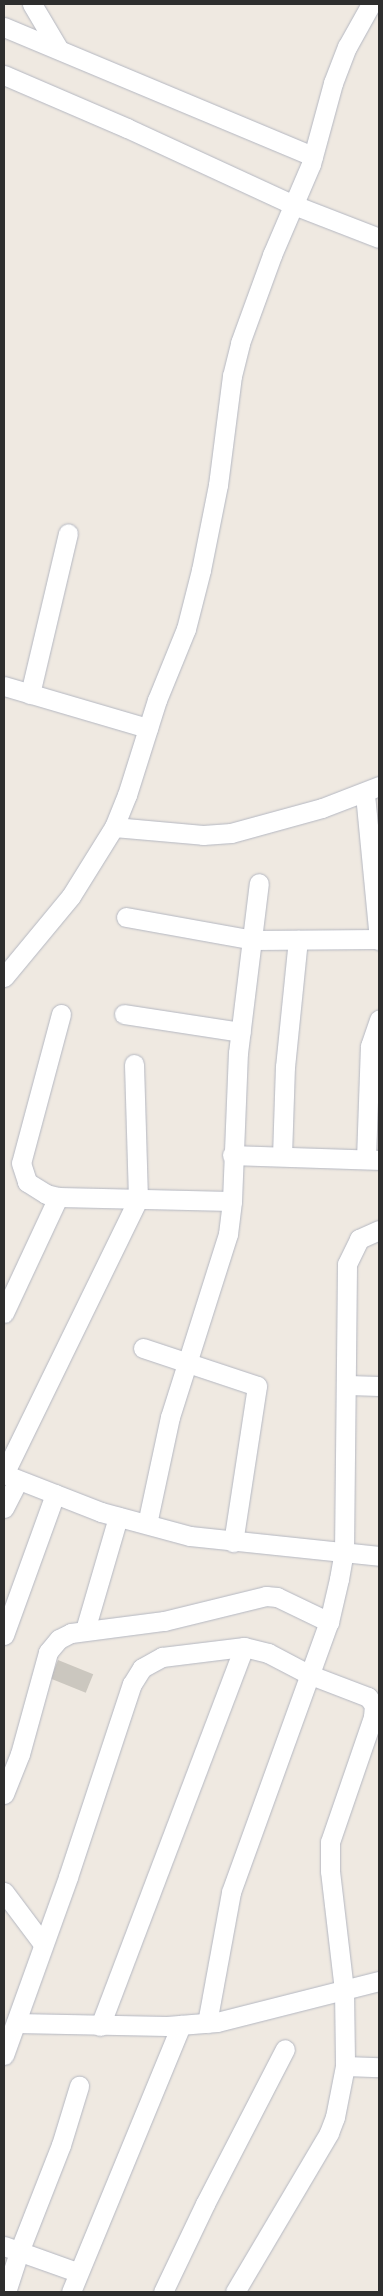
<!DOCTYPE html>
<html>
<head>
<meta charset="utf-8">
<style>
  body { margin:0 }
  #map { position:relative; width:383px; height:2296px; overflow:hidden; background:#efe9e1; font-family:"Fira Sans Condensed",sans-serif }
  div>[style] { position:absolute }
  .building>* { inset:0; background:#cbc7bf; transform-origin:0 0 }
  .roads { filter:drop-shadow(0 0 1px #b4b7c1) drop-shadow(0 0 1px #b4b7c1) }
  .minor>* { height:19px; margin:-9.5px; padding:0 9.5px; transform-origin:9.5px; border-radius:9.5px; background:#fff }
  span { translate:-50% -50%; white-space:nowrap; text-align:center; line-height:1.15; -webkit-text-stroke:4px #fff; paint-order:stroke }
  .frame { position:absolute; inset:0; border:5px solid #2e2e2e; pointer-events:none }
</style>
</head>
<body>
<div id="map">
  <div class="building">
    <i style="left:58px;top:1660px;width:38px;height:20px;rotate:22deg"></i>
  </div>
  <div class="roads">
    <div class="minor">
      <i style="left:32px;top:4px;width:51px;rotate:59.4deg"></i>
      <i style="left:4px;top:27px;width:335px;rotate:22.7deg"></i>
      <i style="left:4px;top:75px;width:134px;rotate:23.3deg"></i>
      <i style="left:127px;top:128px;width:184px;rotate:24.8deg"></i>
      <i style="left:294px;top:205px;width:91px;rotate:21.2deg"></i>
      <i style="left:4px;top:686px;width:150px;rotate:16.3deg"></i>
      <i style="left:30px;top:694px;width:165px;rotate:-76.7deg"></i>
      <i style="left:365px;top:794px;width:147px;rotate:84.5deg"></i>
      <i style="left:114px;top:827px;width:89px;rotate:5.1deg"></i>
      <i style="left:203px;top:835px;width:28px;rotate:-4deg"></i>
      <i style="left:231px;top:833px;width:94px;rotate:-15.4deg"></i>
      <i style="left:322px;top:808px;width:61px;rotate:-21.1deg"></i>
      <i style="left:126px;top:917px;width:130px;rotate:10.2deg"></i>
      <i style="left:254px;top:940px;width:125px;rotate:-0.5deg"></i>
      <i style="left:4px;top:977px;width:105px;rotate:-50.4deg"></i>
      <i style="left:71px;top:896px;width:81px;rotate:-58.1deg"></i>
      <i style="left:114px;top:827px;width:35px;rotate:-68deg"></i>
      <i style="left:127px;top:795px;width:100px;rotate:-72.5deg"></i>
      <i style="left:157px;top:700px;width:77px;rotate:-67.8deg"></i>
      <i style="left:186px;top:629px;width:61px;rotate:-75.7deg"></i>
      <i style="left:201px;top:570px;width:87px;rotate:-78.7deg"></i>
      <i style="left:218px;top:485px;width:110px;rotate:-82.7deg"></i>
      <i style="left:232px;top:376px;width:34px;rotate:-76deg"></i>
      <i style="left:240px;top:343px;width:94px;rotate:-70deg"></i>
      <i style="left:272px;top:255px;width:99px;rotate:-66.8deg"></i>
      <i style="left:311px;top:164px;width:84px;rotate:-74.8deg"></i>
      <i style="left:333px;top:83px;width:39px;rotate:-69deg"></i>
      <i style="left:347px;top:47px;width:49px;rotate:-60.8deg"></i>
      <i style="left:61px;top:1014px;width:154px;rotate:105deg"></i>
      <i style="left:21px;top:1163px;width:20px;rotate:72deg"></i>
      <i style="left:27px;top:1182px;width:22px;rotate:32deg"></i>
      <i style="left:46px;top:1194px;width:12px;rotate:14deg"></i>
      <i style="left:58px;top:1197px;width:174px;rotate:1.3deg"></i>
      <i style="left:124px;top:1014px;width:118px;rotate:8.7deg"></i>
      <i style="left:232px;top:1155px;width:147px;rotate:1.9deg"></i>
      <i style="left:282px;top:1156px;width:89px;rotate:-88.1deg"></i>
      <i style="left:285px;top:1067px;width:128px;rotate:-84.2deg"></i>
      <i style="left:366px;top:1159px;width:113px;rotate:-88deg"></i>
      <i style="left:370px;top:1046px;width:28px;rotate:-71deg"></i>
      <i style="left:4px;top:1313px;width:128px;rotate:-65deg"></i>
      <i style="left:143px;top:1348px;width:120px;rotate:18.4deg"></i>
      <i style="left:257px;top:1386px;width:158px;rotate:98.7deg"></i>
      <i style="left:348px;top:1385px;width:31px;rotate:2deg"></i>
      <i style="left:4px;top:1474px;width:306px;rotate:-64deg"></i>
      <i style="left:138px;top:1199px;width:135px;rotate:-91.7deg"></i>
      <i style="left:4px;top:1474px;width:104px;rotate:21.4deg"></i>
      <i style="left:101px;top:1512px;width:92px;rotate:15.1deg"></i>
      <i style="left:190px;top:1536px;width:190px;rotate:6deg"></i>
      <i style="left:4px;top:1508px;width:31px;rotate:-63deg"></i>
      <i style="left:147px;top:1524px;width:109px;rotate:-77.9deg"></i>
      <i style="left:170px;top:1417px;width:192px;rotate:-72.4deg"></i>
      <i style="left:228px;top:1234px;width:33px;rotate:-83deg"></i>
      <i style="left:232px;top:1201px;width:148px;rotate:-87.7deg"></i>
      <i style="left:238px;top:1053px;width:171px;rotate:-83deg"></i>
      <i style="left:85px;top:1630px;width:118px;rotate:-73.7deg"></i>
      <i style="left:4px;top:1635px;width:150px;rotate:-70.1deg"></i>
      <i style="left:4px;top:1794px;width:43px;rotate:-68.2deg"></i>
      <i style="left:20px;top:1754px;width:106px;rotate:-74.6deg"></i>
      <i style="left:48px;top:1652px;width:17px;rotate:-50deg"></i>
      <i style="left:59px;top:1639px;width:13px;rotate:-27deg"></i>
      <i style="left:71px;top:1633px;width:94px;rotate:-7.4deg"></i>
      <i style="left:164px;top:1621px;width:105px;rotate:-13.8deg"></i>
      <i style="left:266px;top:1596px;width:11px;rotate:5deg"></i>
      <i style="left:277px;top:1597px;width:58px;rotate:25.7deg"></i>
      <i style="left:4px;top:1892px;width:65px;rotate:53.1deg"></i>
      <i style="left:16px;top:2023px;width:151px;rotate:1.1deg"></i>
      <i style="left:167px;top:2026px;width:50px;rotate:-4.6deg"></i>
      <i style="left:217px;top:2022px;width:167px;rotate:-14.2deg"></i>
      <i style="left:207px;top:2023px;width:133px;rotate:-79.6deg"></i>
      <i style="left:231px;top:1892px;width:287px;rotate:-70.1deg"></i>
      <i style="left:329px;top:1622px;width:44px;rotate:-76.9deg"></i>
      <i style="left:339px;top:1579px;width:27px;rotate:-80deg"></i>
      <i style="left:344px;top:1552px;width:288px;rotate:-89.4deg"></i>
      <i style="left:347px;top:1264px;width:28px;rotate:-64deg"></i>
      <i style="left:359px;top:1239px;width:22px;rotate:-24deg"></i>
      <i style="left:100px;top:2026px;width:405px;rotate:-69.2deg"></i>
      <i style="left:4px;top:2055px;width:189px;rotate:-70.2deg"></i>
      <i style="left:68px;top:1877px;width:203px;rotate:-71.7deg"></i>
      <i style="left:132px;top:1684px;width:19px;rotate:-58deg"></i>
      <i style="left:142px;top:1668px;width:23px;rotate:-29deg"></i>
      <i style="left:162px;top:1657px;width:83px;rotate:-7deg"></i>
      <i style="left:244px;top:1647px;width:25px;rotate:14deg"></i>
      <i style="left:268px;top:1653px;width:45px;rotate:27.7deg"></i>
      <i style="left:308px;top:1674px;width:64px;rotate:21deg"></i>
      <i style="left:368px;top:1697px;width:10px;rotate:53deg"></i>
      <i style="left:374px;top:1705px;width:12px;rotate:95deg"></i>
      <i style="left:373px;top:1717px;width:132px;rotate:109deg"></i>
      <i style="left:330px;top:1842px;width:29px;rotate:90deg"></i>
      <i style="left:330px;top:1871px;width:120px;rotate:83.3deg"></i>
      <i style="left:344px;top:1990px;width:76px;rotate:89.2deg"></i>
      <i style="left:345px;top:2066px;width:52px;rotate:101.1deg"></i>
      <i style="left:335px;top:2117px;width:17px;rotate:111deg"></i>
      <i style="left:329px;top:2133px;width:185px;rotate:120.6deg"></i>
      <i style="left:345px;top:2066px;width:34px;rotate:2deg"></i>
      <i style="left:4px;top:2246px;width:77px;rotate:19.6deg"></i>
      <i style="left:6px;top:2292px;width:42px;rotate:-72deg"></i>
      <i style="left:19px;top:2252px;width:115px;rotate:-68.6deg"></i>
      <i style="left:61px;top:2145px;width:62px;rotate:-73deg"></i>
      <i style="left:71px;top:2292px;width:289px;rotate:-67.6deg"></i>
      <i style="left:163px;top:2292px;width:98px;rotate:-64.5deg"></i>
      <i style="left:205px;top:2204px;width:174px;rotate:-62.7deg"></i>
    </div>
  </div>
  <div class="frame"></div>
</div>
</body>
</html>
